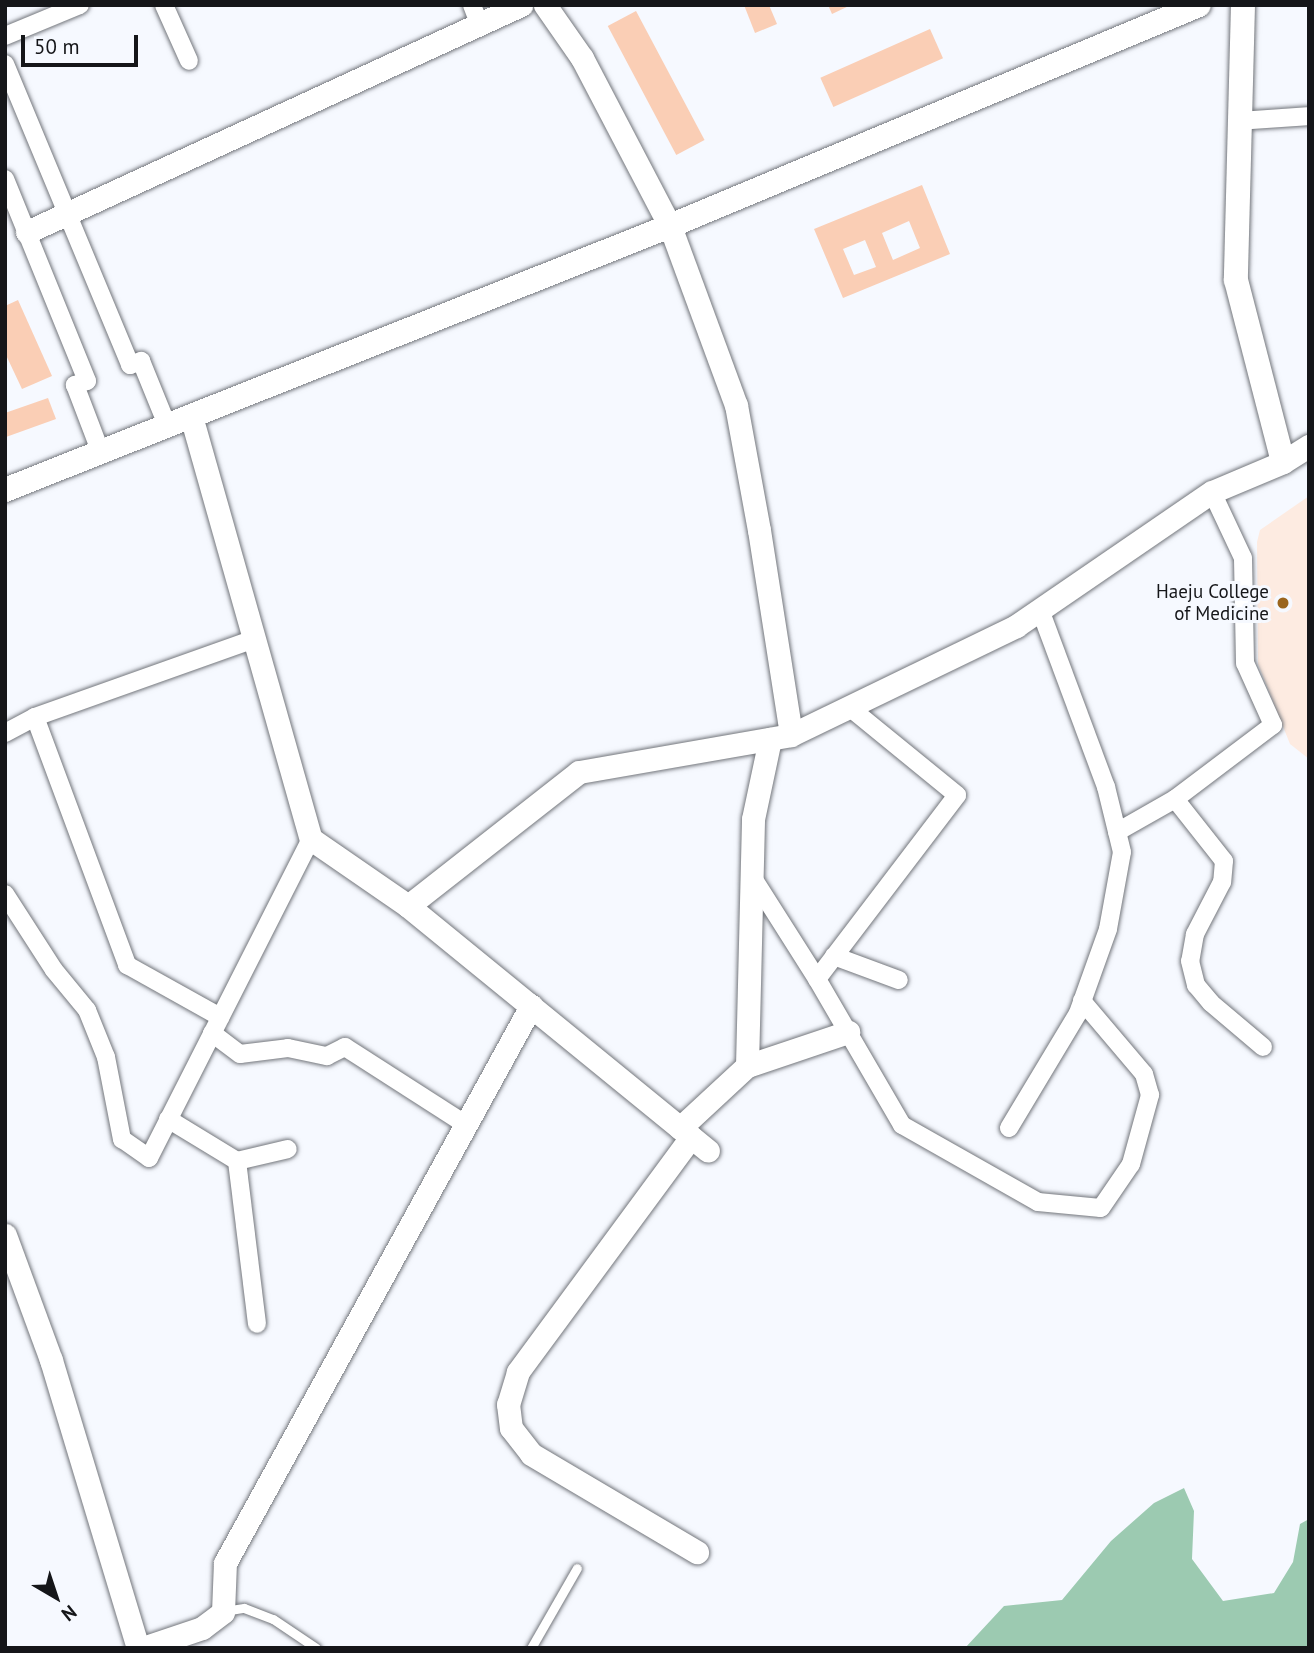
<!DOCTYPE html>
<html>
<head>
<meta charset="utf-8">
<style>
  body { margin:0 }
  #map { position:relative; width:1314px; height:1653px; overflow:hidden; background:#f6f9ff; font-family:"PT Sans",sans-serif }
  div>[style] { position:absolute }
  .education>* { inset:0; background:#fdebe1 }
  .forest>* { inset:0; background:#9ccab1 }
  .building>* { inset:0; background:#faceb5; transform-origin:0 0 }
  .roads { filter:drop-shadow(0 0 2px #73767c) drop-shadow(0 0 2px #73767c) }
  .service>* { height:9px; margin:-4.5px; padding:0 4.5px; transform-origin:4.5px; border-radius:4.5px; background:#fff }
  .minor>* { height:18px; margin:-9px; padding:0 9px; transform-origin:9px; border-radius:9px; background:#fff }
  .tertiary>* { height:23px; margin:-11.5px; padding:0 11.5px; transform-origin:11.5px; border-radius:11.5px; background:#fff }
  .secondary>* { height:24px; margin:-12px; padding:0 12px; transform-origin:12px; border-radius:12px; background:#fff }
  .dots>* { width:19px; height:19px; translate:-50% -50%; box-sizing:border-box; border:4px solid #f6f9ff; border-radius:50% }
  span { translate:-50% -50%; white-space:nowrap; text-align:center; line-height:1.15; -webkit-text-stroke:6px #f6f9ff; paint-order:stroke }
  .poi-label { font-size:19px; color:#151619 }
  .right { translate:-100% -50%; text-align:right }
  .frame { position:absolute; inset:0; border:7px solid #151619; pointer-events:none }
  .north { position:absolute; left:21px; top:1562px; width:70px; height:70px; -webkit-text-stroke:5px #f6f9ff; paint-order:stroke; rotate:141deg; font-size:19px; font-weight:700; line-height:28px; text-align:center; color:#151619 }
  .north::after { content:''; display:block; margin:auto; width:24px; height:32px; background:#151619; clip-path:polygon(50% 0,100% 100%,50% 72%,0 100%) }
  .scale { position:absolute; left:21px; top:35px; width:117px; height:32px; box-sizing:border-box; border:4px solid #151619; border-top:0; padding-left:9px; font-size:21px; line-height:24px; white-space:nowrap; color:#151619; -webkit-text-stroke:5px #f6f9ff; paint-order:stroke }
</style>
</head>
<body>
<div id="map">
  <div class="education">
    <i style="clip-path:polygon(1309px 496px,1309px 759px,1290px 744px,1258px 664px,1257px 542px,1260px 530px)"></i>
  </div>
  <div class="forest">
    <i style="clip-path:polygon(1184px 1488px,1194px 1511px,1192px 1559px,1223px 1601px,1274px 1593px,1293px 1562px,1300px 1524px,1309px 1519px,1309px 1648px,965px 1648px,1004px 1606px,1062px 1600px,1111px 1541px,1154px 1503px)"></i>
  </div>
  <div class="building">
    <i style="clip-path:polygon(744px 5px,769px 5px,777px 24px,755px 33px)"></i>
    <i style="clip-path:polygon(828px 5px,851px 5px,832px 14px)"></i>
    <i style="left:636px;top:11px;width:146px;height:32px;rotate:62deg"></i>
    <i style="left:930px;top:29px;width:32px;height:120px;rotate:66deg"></i>
    <i style="clip-path:polygon(evenodd,922px 185px,950px 254px,843px 298px,814px 229px,922px 185px,909px 221px,920px 248px,893px 260px,882px 233px,909px 221px,922px 185px,865px 240px,876px 267px,854px 275px,843px 249px,865px 240px)"></i>
    <i style="clip-path:polygon(18px 300px,52px 376px,22px 389px,5px 353px,5px 306px)"></i>
    <i style="clip-path:polygon(48px 398px,56px 419px,6px 437px,5px 413px)"></i>
  </div>
  <div class="roads">
    <div class="service">
      <i style="left:224px;top:1611px;width:20px;rotate:-9deg"></i>
      <i style="left:244px;top:1608px;width:31px;rotate:21deg"></i>
      <i style="left:273px;top:1619px;width:52px;rotate:34deg"></i>
      <i style="left:531px;top:1648px;width:92px;rotate:-60.1deg"></i>
    </div>
    <div class="minor">
      <i style="left:164px;top:5px;width:61px;rotate:65.9deg"></i>
      <i style="left:472px;top:5px;width:22px;rotate:69deg"></i>
      <i style="left:5px;top:36px;width:81px;rotate:-22.5deg"></i>
      <i style="left:5px;top:64px;width:326px;rotate:67.4deg"></i>
      <i style="left:130px;top:365px;width:12px;rotate:-20deg"></i>
      <i style="left:141px;top:361px;width:69px;rotate:67.9deg"></i>
      <i style="left:1238px;top:121px;width:71px;rotate:-4deg"></i>
      <i style="left:5px;top:179px;width:218px;rotate:67.9deg"></i>
      <i style="left:87px;top:381px;width:13px;rotate:162deg"></i>
      <i style="left:75px;top:385px;width:73px;rotate:69.1deg"></i>
      <i style="left:35px;top:717px;width:265px;rotate:69.6deg"></i>
      <i style="left:127px;top:965px;width:107px;rotate:29.2deg"></i>
      <i style="left:5px;top:733px;width:34px;rotate:-28deg"></i>
      <i style="left:35px;top:717px;width:232px;rotate:-19.6deg"></i>
      <i style="left:1175px;top:799px;width:79px;rotate:51.7deg"></i>
      <i style="left:1224px;top:861px;width:21px;rotate:95deg"></i>
      <i style="left:1222px;top:882px;width:59px;rotate:117.4deg"></i>
      <i style="left:1195px;top:934px;width:27px;rotate:100deg"></i>
      <i style="left:1190px;top:961px;width:25px;rotate:76deg"></i>
      <i style="left:1196px;top:985px;width:23px;rotate:50deg"></i>
      <i style="left:1211px;top:1003px;width:68px;rotate:40.2deg"></i>
      <i style="left:1117px;top:832px;width:67px;rotate:-29.6deg"></i>
      <i style="left:1175px;top:799px;width:123px;rotate:-37.1deg"></i>
      <i style="left:1273px;top:725px;width:68px;rotate:-114.3deg"></i>
      <i style="left:1245px;top:663px;width:105px;rotate:-91.1deg"></i>
      <i style="left:1243px;top:558px;width:73px;rotate:-115.2deg"></i>
      <i style="left:753px;top:878px;width:120px;rotate:57.6deg"></i>
      <i style="left:817px;top:979px;width:231px;rotate:-52.7deg"></i>
      <i style="left:957px;top:795px;width:139px;rotate:-140.8deg"></i>
      <i style="left:5px;top:894px;width:90px;rotate:57.2deg"></i>
      <i style="left:54px;top:970px;width:52px;rotate:50.5deg"></i>
      <i style="left:87px;top:1010px;width:51px;rotate:68deg"></i>
      <i style="left:106px;top:1057px;width:84px;rotate:79deg"></i>
      <i style="left:122px;top:1139px;width:33px;rotate:35deg"></i>
      <i style="left:149px;top:1158px;width:358px;rotate:-63.1deg"></i>
      <i style="left:834px;top:956px;width:69px;rotate:20.3deg"></i>
      <i style="left:817px;top:979px;width:169px;rotate:59.8deg"></i>
      <i style="left:902px;top:1125px;width:156px;rotate:29.5deg"></i>
      <i style="left:1038px;top:1202px;width:63px;rotate:5.4deg"></i>
      <i style="left:1101px;top:1208px;width:53px;rotate:-55.7deg"></i>
      <i style="left:1131px;top:1164px;width:72px;rotate:-74.6deg"></i>
      <i style="left:1150px;top:1095px;width:22px;rotate:-106deg"></i>
      <i style="left:1144px;top:1074px;width:96px;rotate:-130.3deg"></i>
      <i style="left:212px;top:1033px;width:35px;rotate:37deg"></i>
      <i style="left:240px;top:1054px;width:48px;rotate:-7.1deg"></i>
      <i style="left:288px;top:1048px;width:40px;rotate:12deg"></i>
      <i style="left:327px;top:1056px;width:20px;rotate:-27deg"></i>
      <i style="left:345px;top:1047px;width:143px;rotate:32.7deg"></i>
      <i style="left:168px;top:1119px;width:81px;rotate:31.3deg"></i>
      <i style="left:237px;top:1161px;width:52px;rotate:-13.2deg"></i>
      <i style="left:1009px;top:1128px;width:134px;rotate:-59deg"></i>
      <i style="left:1078px;top:1013px;width:89px;rotate:-70.3deg"></i>
      <i style="left:1108px;top:929px;width:78px;rotate:-79.7deg"></i>
      <i style="left:1122px;top:852px;width:67px;rotate:-103.8deg"></i>
      <i style="left:1106px;top:787px;width:189px;rotate:-110.4deg"></i>
      <i style="left:237px;top:1161px;width:164px;rotate:83deg"></i>
    </div>
    <div class="tertiary">
      <i style="left:545px;top:5px;width:65px;rotate:55.1deg"></i>
      <i style="left:582px;top:58px;width:190px;rotate:62.4deg"></i>
      <i style="left:670px;top:226px;width:191px;rotate:69.8deg"></i>
      <i style="left:736px;top:405px;width:127px;rotate:79.6deg"></i>
      <i style="left:759px;top:530px;width:207px;rotate:81.1deg"></i>
      <i style="left:27px;top:232px;width:544px;rotate:-24.68deg"></i>
      <i style="left:191px;top:416px;width:440px;rotate:74.2deg"></i>
      <i style="left:311px;top:839px;width:118px;rotate:34.6deg"></i>
      <i style="left:408px;top:906px;width:217px;rotate:-38.1deg"></i>
      <i style="left:579px;top:772px;width:215px;rotate:-9.9deg"></i>
      <i style="left:791px;top:735px;width:250px;rotate:-25.8deg"></i>
      <i style="left:1016px;top:626px;width:237px;rotate:-34.4deg"></i>
      <i style="left:1212px;top:492px;width:77px;rotate:-22.9deg"></i>
      <i style="left:1283px;top:462px;width:31px;rotate:-32deg"></i>
      <i style="left:408px;top:906px;width:387px;rotate:39.2deg"></i>
      <i style="left:747px;top:1066px;width:107px;rotate:-18.6deg"></i>
      <i style="left:680px;top:1128px;width:91px;rotate:-42.8deg"></i>
      <i style="left:747px;top:1066px;width:247px;rotate:-88.6deg"></i>
      <i style="left:753px;top:819px;width:82px;rotate:-78deg"></i>
      <i style="left:691px;top:1137px;width:292px;rotate:126.4deg"></i>
      <i style="left:518px;top:1372px;width:34px;rotate:107deg"></i>
      <i style="left:508px;top:1404px;width:24px;rotate:83deg"></i>
      <i style="left:511px;top:1428px;width:33px;rotate:52deg"></i>
      <i style="left:531px;top:1454px;width:193px;rotate:30.6deg"></i>
      <i style="left:5px;top:1235px;width:133px;rotate:69.8deg"></i>
      <i style="left:51px;top:1360px;width:301px;rotate:73.2deg"></i>
      <i style="left:143px;top:1648px;width:62px;rotate:-18.7deg"></i>
      <i style="left:202px;top:1628px;width:26px;rotate:-37deg"></i>
      <i style="left:223px;top:1612px;width:49px;rotate:-87.7deg"></i>
      <i style="left:225px;top:1563px;width:636px;rotate:-61.22deg"></i>
    </div>
    <div class="secondary">
      <i style="left:1243px;top:5px;width:275px;rotate:91.5deg"></i>
      <i style="left:1236px;top:280px;width:188px;rotate:75.5deg"></i>
      <i style="left:5px;top:490px;width:715px;rotate:-21.65deg"></i>
      <i style="left:670px;top:226px;width:573px;rotate:-22.67deg"></i>
    </div>
  </div>
  <div class="dots">
    <i style="left:1283px;top:603px;background:#9a651d"></i>
  </div>
  <div class="poi-label">
    <span class="right" style="left:1269px;top:603px">Haeju College<br>of Medicine</span>
  </div>
  <div class="frame"></div>
  <div class="north">N</div>
  <div class="scale">50 m</div>
</div>
</body>
</html>
